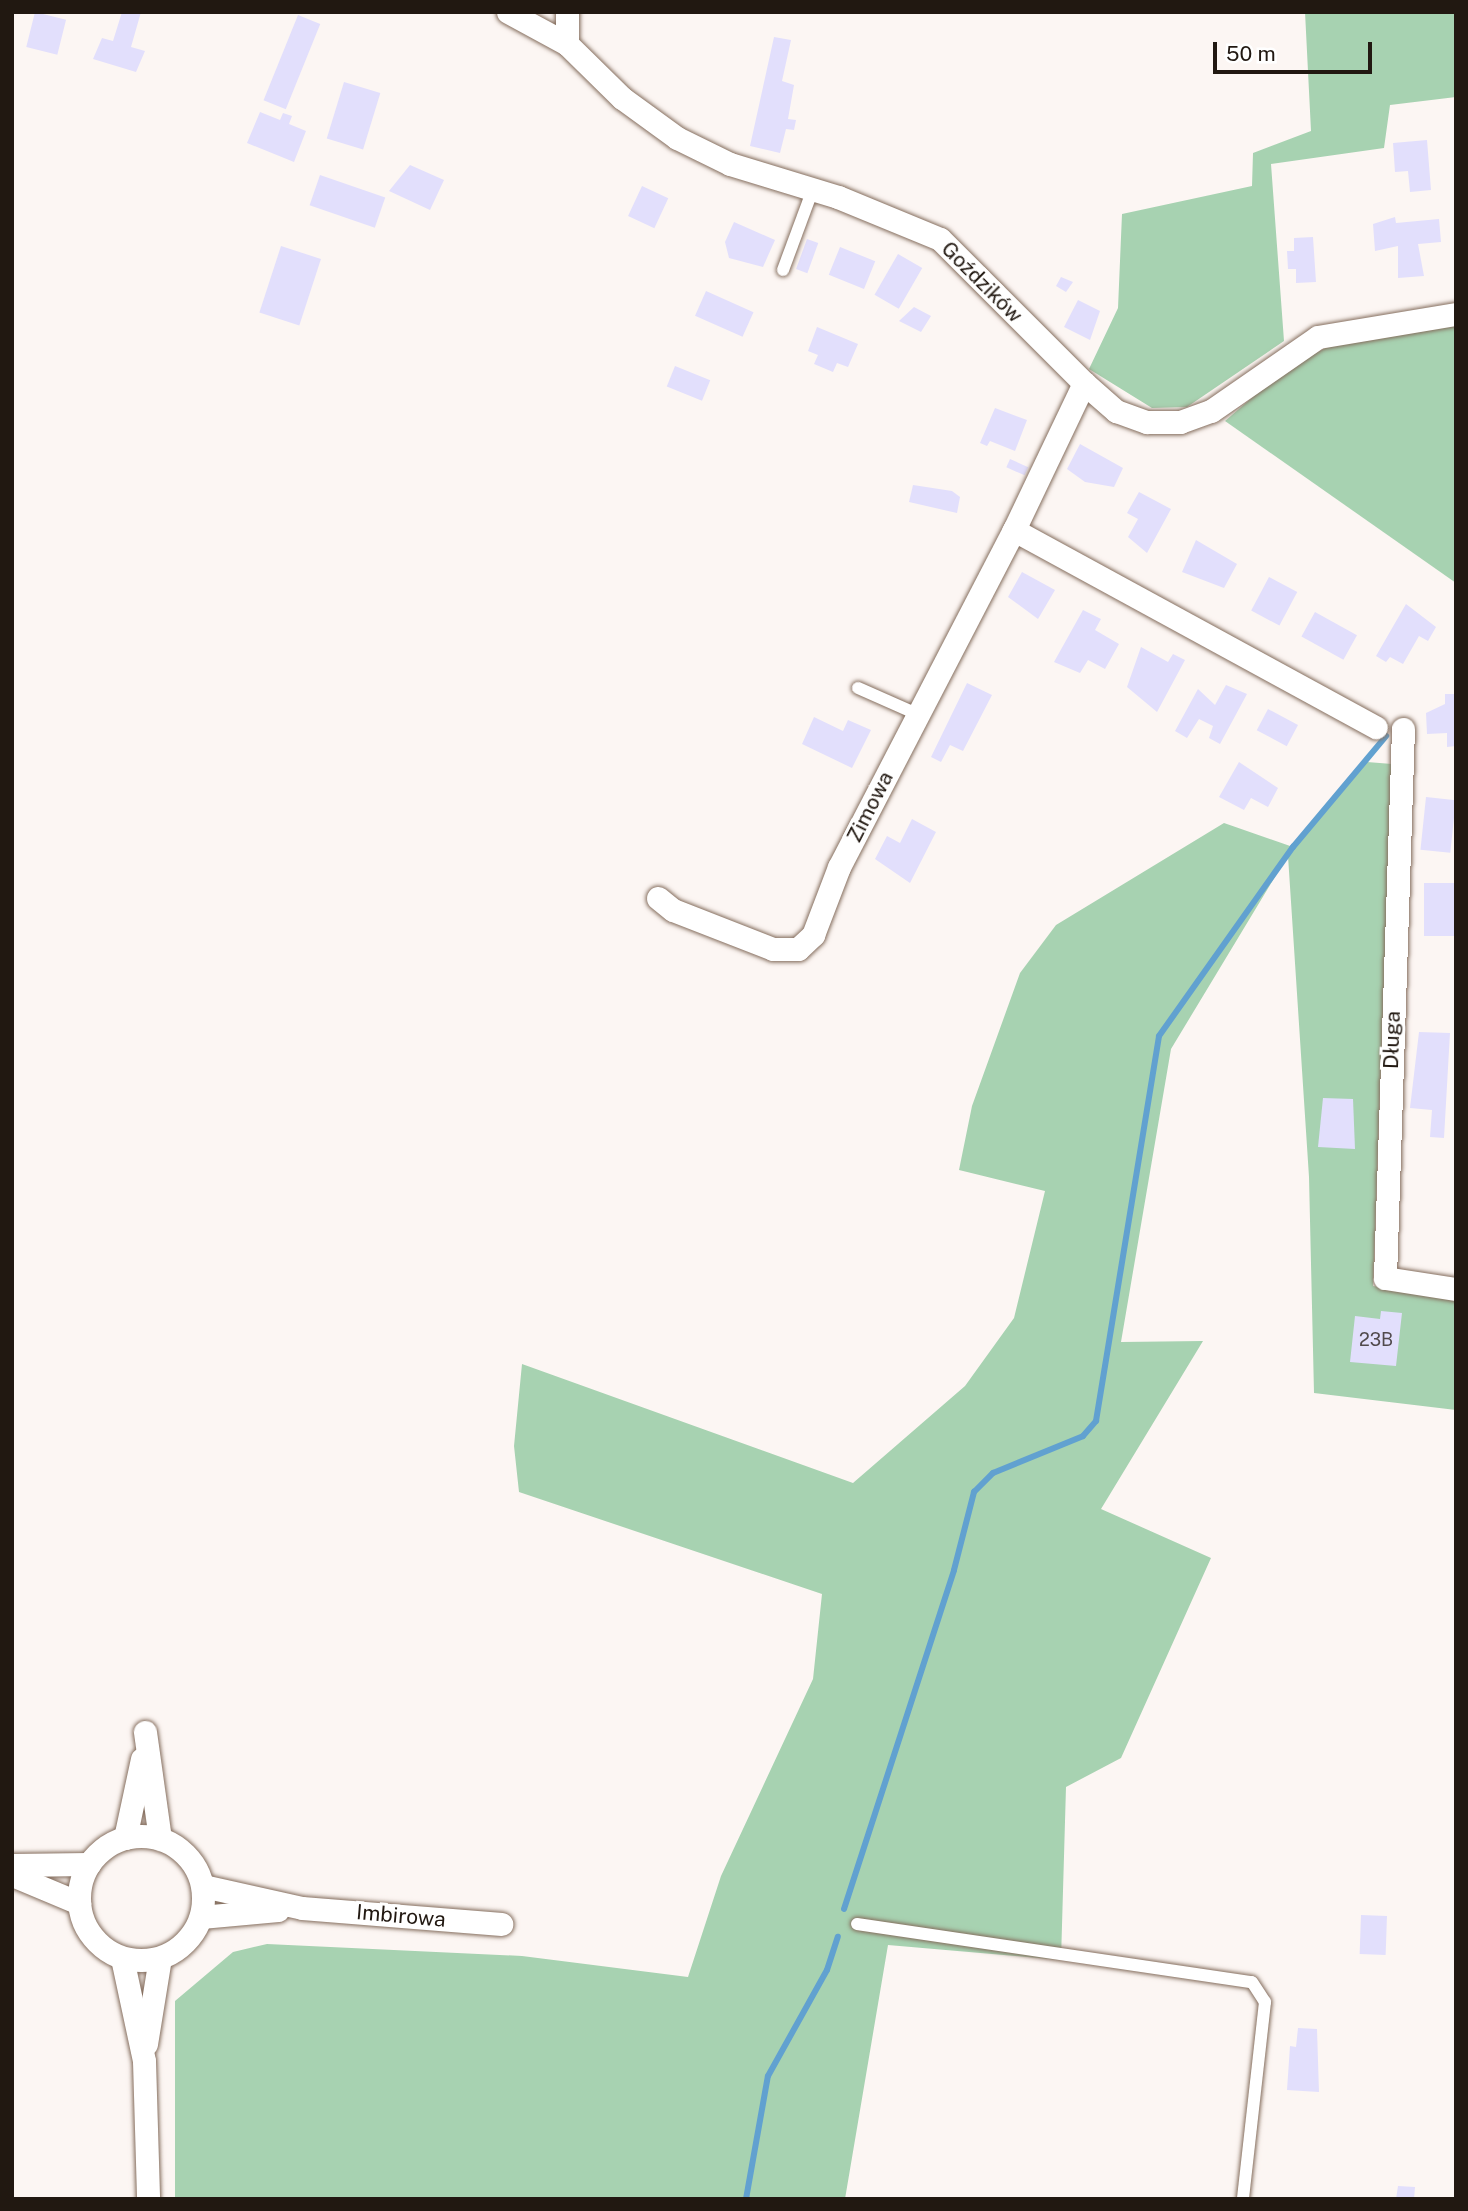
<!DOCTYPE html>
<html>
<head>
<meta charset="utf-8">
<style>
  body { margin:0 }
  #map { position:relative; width:1468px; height:2211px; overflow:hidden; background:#fcf6f3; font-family:"Public Sans",sans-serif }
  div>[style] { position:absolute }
  .green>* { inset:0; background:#a7d2b1 }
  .stream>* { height:6px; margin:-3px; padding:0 3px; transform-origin:3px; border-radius:3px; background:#61a1d0 }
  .building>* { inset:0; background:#e2dffc; transform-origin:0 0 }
  .roads { filter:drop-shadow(0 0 2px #856e5e) drop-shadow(0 0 2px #856e5e) }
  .lane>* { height:12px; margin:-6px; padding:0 6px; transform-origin:6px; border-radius:6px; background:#fff }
  .street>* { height:23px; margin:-11.5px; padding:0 11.5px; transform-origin:11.5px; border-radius:11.5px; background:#fff }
  .street>.ring { margin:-11.5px; padding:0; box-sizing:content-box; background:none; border:23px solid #fff; border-radius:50% }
  span { translate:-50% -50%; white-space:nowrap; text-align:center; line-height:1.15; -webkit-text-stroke:6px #fff; paint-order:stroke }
  .number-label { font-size:18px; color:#514a4c }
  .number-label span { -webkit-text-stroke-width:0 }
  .street-label { font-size:21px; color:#211811 }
  .frame { position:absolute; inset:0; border:14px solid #211811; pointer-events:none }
  .scale { position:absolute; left:1213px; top:42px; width:159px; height:32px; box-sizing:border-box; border:4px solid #211811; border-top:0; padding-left:9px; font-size:21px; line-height:24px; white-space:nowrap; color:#211811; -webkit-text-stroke:5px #fff; paint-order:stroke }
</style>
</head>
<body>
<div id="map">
  <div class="green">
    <i style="clip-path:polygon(1305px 12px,1456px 12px,1456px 97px,1390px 105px,1384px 148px,1271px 164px,1284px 341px,1187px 407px,1152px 408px,1089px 369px,1118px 308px,1122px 214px,1252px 186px,1253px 153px,1311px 131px)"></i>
    <i style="clip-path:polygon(1456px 325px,1456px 583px,1225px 421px,1289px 366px,1328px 347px)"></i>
    <i style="clip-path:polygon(1394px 729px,1367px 762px,1392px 764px,1373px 1286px,1456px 1299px,1456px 1410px,1314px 1393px,1309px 1177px,1288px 856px)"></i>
    <i style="clip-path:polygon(1224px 823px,1293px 847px,1171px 1049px,1121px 1342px,1203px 1341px,1101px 1509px,1211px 1558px,1121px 1758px,1066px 1787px,1061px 1960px,888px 1945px,845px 2199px,175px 2199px,175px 2001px,233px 1952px,267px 1944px,522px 1956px,688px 1977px,721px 1876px,813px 1679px,822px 1594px,519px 1492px,514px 1446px,522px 1364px,853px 1483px,965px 1386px,1014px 1318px,1045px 1191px,959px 1170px,972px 1106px,1020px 973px,1056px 925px)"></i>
  </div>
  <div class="stream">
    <i style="left:844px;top:1909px;width:356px;rotate:-72deg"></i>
    <i style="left:954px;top:1570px;width:81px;rotate:-75.6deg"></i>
    <i style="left:974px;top:1492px;width:27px;rotate:-45deg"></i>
    <i style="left:993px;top:1473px;width:97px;rotate:-22.3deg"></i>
    <i style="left:1083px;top:1436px;width:20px;rotate:-49deg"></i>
    <i style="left:1096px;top:1421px;width:390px;rotate:-80.7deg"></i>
    <i style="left:1159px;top:1036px;width:232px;rotate:-54.7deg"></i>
    <i style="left:1293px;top:847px;width:145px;rotate:-50deg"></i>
    <i style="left:746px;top:2199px;width:125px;rotate:-79.9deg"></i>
    <i style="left:768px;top:2076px;width:121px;rotate:-60.9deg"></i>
    <i style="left:827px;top:1970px;width:35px;rotate:-72deg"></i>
  </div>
  <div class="building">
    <i style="left:35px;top:12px;width:32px;height:36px;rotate:14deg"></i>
    <i style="clip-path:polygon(122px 12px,141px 12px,131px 47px,145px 51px,136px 72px,93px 59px,102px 38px,113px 41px)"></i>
    <i style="left:298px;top:15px;width:24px;height:92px;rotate:22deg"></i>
    <i style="clip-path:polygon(774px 37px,791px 40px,782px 81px,794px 85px,788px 119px,796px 120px,794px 130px,786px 129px,780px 153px,750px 146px)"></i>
    <i style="left:344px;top:82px;width:38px;height:59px;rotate:17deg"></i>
    <i style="clip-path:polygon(260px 112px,280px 120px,283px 113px,292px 116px,289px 124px,306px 131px,294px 162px,247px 143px)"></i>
    <i style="clip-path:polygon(1427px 140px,1431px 190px,1410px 192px,1408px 171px,1395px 172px,1393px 143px)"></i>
    <i style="clip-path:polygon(410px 165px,444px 180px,430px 210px,389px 191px)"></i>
    <i style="left:320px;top:175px;width:69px;height:32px;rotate:19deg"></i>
    <i style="left:642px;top:186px;width:29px;height:33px;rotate:25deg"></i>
    <i style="clip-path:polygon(1395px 217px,1396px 223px,1439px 219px,1441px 242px,1418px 244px,1424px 276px,1398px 278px,1398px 246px,1375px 251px,1373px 224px)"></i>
    <i style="clip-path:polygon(734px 222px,775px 240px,763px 267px,729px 258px,725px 242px)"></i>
    <i style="clip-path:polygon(1313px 237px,1316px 282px,1296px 283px,1296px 269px,1288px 269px,1287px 251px,1294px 251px,1294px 238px)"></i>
    <i style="left:807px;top:239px;width:12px;height:32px;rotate:20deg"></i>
    <i style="left:281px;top:246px;width:42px;height:70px;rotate:18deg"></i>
    <i style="left:840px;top:247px;width:38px;height:30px;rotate:22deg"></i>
    <i style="left:898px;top:254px;width:28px;height:47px;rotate:30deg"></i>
    <i style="clip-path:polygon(1061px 277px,1073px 282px,1066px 292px,1056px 286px)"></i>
    <i style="left:706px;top:291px;width:52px;height:27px;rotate:24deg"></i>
    <i style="clip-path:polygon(1078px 300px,1100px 311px,1090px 340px,1064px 327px)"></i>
    <i style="clip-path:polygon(914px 307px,931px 316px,921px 332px,899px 321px)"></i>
    <i style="clip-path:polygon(817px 327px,858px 344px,848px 367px,837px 363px,833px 372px,814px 364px,818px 355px,808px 351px)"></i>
    <i style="left:675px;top:366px;width:38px;height:22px;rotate:22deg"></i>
    <i style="clip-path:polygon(995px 408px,1027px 420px,1015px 451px,990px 441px,987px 446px,980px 443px)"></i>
    <i style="clip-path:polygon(1080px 444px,1123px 468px,1114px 487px,1085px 482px,1067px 469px)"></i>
    <i style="left:1010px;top:459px;width:20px;height:9px;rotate:24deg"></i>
    <i style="clip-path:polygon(913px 485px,952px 491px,960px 497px,957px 513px,909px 502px)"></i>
    <i style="clip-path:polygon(1139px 492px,1171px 509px,1147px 553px,1128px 537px,1138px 519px,1127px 513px)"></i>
    <i style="clip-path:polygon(1196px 540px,1237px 564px,1224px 588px,1182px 572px)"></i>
    <i style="clip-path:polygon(1022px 572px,1055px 590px,1038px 619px,1008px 597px)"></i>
    <i style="left:1269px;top:577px;width:32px;height:38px;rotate:28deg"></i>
    <i style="clip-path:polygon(1406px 604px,1436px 627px,1428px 641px,1419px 636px,1403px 664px,1390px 657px,1386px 662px,1376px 656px)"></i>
    <i style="clip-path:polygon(1083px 610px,1101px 619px,1095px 630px,1119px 644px,1105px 669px,1088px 660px,1080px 673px,1054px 662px)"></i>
    <i style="left:1315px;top:612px;width:48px;height:28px;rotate:29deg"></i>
    <i style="clip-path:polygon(1141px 647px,1168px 662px,1173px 654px,1185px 660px,1157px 712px,1127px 687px)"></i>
    <i style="clip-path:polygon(967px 683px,992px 695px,963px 751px,950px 745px,941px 762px,931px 757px)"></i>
    <i style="clip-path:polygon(1226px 685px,1247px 694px,1220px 744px,1209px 738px,1213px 726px,1199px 719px,1187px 738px,1175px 731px,1198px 689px,1215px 705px)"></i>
    <i style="clip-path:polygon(1445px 694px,1456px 694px,1456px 746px,1447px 747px,1447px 733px,1427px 734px,1426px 713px,1445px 704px)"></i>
    <i style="left:1268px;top:709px;width:34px;height:24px;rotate:28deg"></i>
    <i style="clip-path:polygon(814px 717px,843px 731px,848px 720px,871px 730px,852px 768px,802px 744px)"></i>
    <i style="clip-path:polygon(1239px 762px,1278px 788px,1268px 807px,1251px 798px,1244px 810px,1219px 797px)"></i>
    <i style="left:1426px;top:797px;width:30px;height:53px;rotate:6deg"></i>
    <i style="clip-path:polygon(912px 819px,936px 832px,910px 883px,875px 859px,887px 836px,900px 843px)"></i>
    <i style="left:1424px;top:883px;width:32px;height:53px"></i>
    <i style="clip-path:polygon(1419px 1032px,1450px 1033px,1444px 1138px,1430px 1137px,1432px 1110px,1410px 1108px)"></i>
    <i style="clip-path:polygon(1323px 1098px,1353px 1099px,1355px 1149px,1318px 1147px)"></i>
    <i style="clip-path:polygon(1381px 1311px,1402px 1313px,1396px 1366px,1350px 1362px,1355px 1316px,1380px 1319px)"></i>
    <i style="left:1361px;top:1915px;width:26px;height:39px;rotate:2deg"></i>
    <i style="clip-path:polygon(1298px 2028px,1317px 2029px,1319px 2092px,1287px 2090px,1290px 2046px,1296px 2047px)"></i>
    <i style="clip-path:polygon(1398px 2186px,1415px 2187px,1414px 2199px,1396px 2199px)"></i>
  </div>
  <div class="roads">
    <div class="lane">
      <i style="left:783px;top:270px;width:86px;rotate:-69.7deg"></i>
      <i style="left:858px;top:688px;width:64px;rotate:23.8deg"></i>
      <i style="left:857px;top:1924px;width:399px;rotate:8.4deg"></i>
      <i style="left:1252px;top:1982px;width:24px;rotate:57deg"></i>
      <i style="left:1265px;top:2002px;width:198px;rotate:96.4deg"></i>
    </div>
    <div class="street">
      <i style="left:508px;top:12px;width:67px;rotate:28.5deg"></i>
      <i style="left:567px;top:44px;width:77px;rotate:44.5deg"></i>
      <i style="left:622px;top:98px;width:68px;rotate:36deg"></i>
      <i style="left:677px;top:138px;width:59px;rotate:26.1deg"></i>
      <i style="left:730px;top:164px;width:113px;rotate:17deg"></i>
      <i style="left:838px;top:197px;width:110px;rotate:22.4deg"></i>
      <i style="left:940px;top:239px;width:204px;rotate:45deg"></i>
      <i style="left:1084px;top:383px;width:43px;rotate:41.2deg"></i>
      <i style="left:1116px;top:411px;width:33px;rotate:20deg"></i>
      <i style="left:1147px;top:422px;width:33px"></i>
      <i style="left:1180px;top:422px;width:33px;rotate:-20deg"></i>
      <i style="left:1211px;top:411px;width:130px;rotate:-34.7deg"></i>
      <i style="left:1318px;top:337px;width:140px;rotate:-9.5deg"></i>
      <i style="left:567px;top:44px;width:32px;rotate:-90deg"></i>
      <i style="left:1084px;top:383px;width:163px;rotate:115.5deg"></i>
      <i style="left:1014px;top:530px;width:412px;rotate:28.6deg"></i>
      <i style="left:1403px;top:729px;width:549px;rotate:91.88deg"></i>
      <i style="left:1385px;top:1278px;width:72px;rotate:8.8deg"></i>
      <i style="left:658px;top:898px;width:19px;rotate:39deg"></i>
      <i style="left:673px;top:910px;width:107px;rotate:21.3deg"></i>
      <i style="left:773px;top:949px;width:25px"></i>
      <i style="left:798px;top:949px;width:21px;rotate:-43deg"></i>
      <i style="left:813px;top:935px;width:73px;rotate:-69.1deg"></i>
      <i style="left:839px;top:867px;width:380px;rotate:-62.6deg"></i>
      <i style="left:145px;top:1732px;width:108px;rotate:82deg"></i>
      <i class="ring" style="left:79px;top:1836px;width:101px;height:101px"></i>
      <i style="left:125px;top:1838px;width:81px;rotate:-77.9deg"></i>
      <i style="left:12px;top:1865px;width:77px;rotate:-0.7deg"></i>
      <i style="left:12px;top:1875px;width:73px;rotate:22.7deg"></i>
      <i style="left:203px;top:1886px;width:101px;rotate:12.5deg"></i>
      <i style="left:302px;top:1908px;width:200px;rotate:4.6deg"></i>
      <i style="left:201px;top:1917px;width:77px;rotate:-5.2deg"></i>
      <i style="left:122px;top:1958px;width:105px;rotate:77.9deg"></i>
      <i style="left:144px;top:2061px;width:138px;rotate:88.3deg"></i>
      <i style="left:146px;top:2044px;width:87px;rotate:-80.8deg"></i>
    </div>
  </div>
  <div class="number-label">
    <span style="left:1376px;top:1340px">23B</span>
  </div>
  <div class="street-label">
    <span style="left:982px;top:282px;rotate:45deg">Goździków</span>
    <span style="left:870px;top:807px;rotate:-63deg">Zimowa</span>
    <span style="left:1392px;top:1040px;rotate:-88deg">Długa</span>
    <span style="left:401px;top:1916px;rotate:5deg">Imbirowa</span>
  </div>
  <div class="frame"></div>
  <div class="scale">50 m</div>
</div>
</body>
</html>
